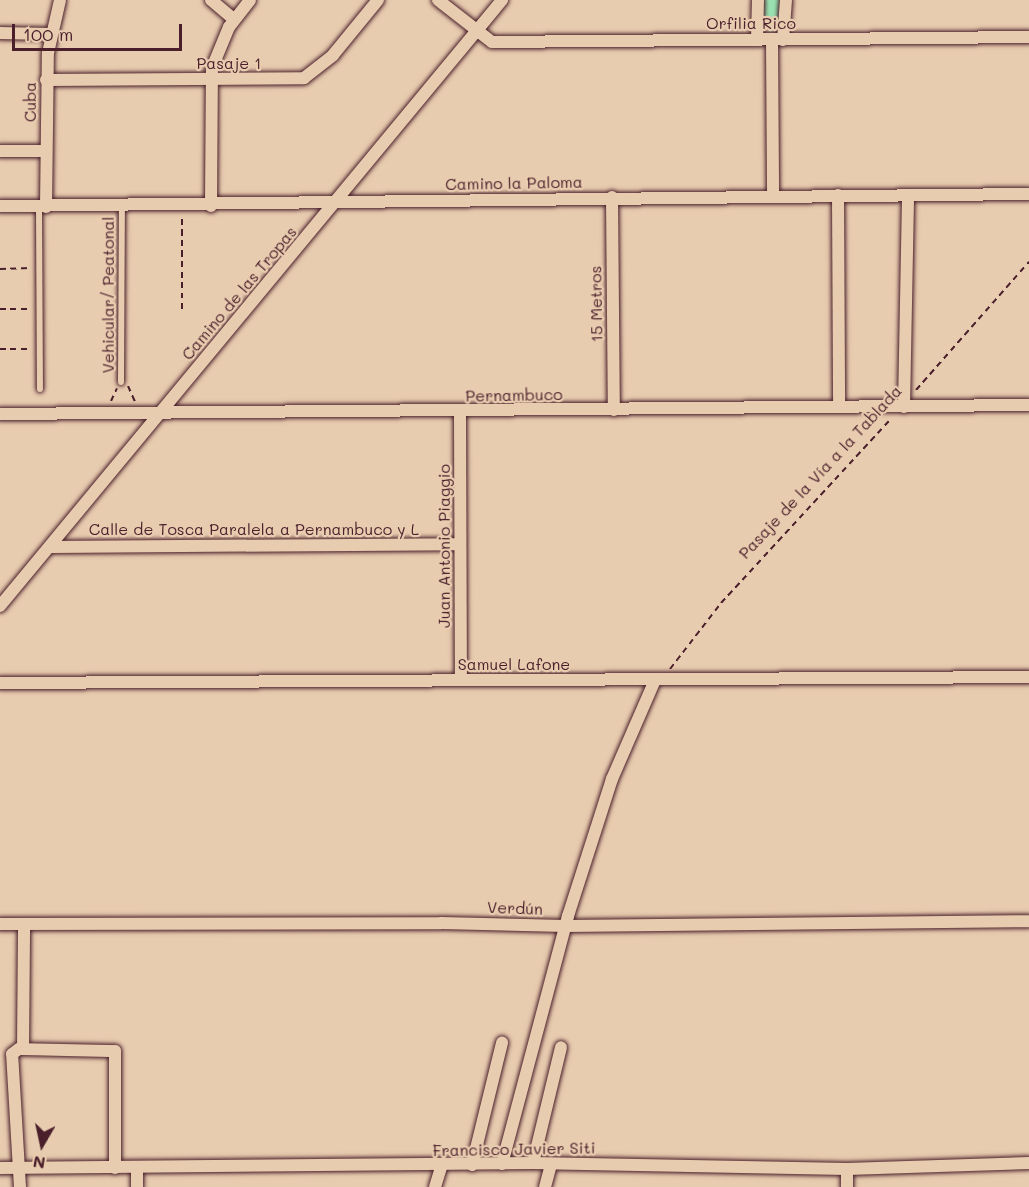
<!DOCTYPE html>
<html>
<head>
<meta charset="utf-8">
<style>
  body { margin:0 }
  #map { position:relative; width:1029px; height:1187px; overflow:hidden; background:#e8ccaf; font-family:Mali,sans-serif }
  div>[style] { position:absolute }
  .green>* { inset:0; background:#9ae3b1 }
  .path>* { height:2px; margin-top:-1px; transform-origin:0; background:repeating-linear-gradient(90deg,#4a1f2b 0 6px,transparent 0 10.5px) }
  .roads { filter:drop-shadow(0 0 2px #4a1f2b) drop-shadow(0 0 2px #4a1f2b) }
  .service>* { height:6px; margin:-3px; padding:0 3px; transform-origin:3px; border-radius:3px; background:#e8ccaf }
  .minor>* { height:12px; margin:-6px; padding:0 6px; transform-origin:6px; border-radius:6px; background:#e8ccaf }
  span { translate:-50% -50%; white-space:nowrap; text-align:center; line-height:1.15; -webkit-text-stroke:4.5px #e8ccaf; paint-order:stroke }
  .street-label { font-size:16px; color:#4a1f2b }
  .north { position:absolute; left:12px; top:1115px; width:60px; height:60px; -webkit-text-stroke:4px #e8ccaf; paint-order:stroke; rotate:189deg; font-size:16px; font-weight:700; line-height:24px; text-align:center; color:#4a1f2b }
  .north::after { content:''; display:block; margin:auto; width:21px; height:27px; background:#4a1f2b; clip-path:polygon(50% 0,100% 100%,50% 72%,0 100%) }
  .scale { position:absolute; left:12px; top:24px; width:170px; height:27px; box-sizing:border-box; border:3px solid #4a1f2b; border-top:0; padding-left:8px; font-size:18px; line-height:21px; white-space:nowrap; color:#4a1f2b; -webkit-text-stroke:4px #e8ccaf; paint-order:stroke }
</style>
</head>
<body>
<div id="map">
  <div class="green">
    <i style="clip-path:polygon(764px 0,780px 0,778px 26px,771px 33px,762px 24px)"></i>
  </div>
  <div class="path">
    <i style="left:0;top:269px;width:31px;rotate:-2deg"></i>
    <i style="left:0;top:309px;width:31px"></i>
    <i style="left:182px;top:309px;width:94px;rotate:-90deg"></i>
    <i style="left:0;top:349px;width:31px"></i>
    <i style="left:128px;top:386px;width:17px;rotate:66deg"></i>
    <i style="left:916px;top:390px;width:171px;rotate:-48.6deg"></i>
    <i style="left:111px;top:401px;width:14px;rotate:-65deg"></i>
    <i style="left:670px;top:669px;width:83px;rotate:-52.3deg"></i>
    <i style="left:721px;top:603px;width:251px;rotate:-47.3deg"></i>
  </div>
  <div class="roads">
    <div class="service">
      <i style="left:39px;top:207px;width:182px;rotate:89.7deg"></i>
      <i style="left:121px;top:382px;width:175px;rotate:-89.7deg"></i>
    </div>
    <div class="minor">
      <i style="left:211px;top:0;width:30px;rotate:40deg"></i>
      <i style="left:438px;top:0;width:68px;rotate:37.9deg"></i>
      <i style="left:492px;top:42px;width:537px;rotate:-0.53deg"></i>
      <i style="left:0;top:33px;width:50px;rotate:1.1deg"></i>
      <i style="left:757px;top:40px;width:40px;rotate:-88.6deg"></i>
      <i style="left:772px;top:40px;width:155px;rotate:89.6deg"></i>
      <i style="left:783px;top:40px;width:40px;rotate:-85.7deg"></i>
      <i style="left:46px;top:80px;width:258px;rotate:-0.4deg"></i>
      <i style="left:304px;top:78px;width:37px;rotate:-38deg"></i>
      <i style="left:333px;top:55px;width:71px;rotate:-50.7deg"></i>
      <i style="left:0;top:151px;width:46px"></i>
      <i style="left:838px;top:195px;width:212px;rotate:89.7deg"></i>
      <i style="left:612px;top:197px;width:213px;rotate:89.5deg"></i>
      <i style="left:0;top:206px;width:1029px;rotate:-0.67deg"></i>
      <i style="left:211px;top:206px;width:138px;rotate:-89.6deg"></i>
      <i style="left:212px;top:68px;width:44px;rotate:-67.5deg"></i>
      <i style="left:229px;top:27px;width:34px;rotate:-52deg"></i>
      <i style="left:46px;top:207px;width:154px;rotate:-89.3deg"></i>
      <i style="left:48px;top:53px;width:54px;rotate:-77.2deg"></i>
      <i style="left:904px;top:407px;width:212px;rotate:-88.9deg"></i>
      <i style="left:460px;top:412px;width:268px;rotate:89.8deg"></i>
      <i style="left:0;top:414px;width:1029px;rotate:-0.5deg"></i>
      <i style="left:50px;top:547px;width:409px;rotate:-0.4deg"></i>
      <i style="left:0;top:606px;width:787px;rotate:-50.36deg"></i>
      <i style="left:0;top:683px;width:1029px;rotate:-0.33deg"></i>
      <i style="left:0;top:924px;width:441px;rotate:-0.1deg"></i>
      <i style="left:441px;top:923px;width:124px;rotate:1.4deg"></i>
      <i style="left:565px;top:926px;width:464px;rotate:-0.6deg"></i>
      <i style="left:23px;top:1049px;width:125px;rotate:-89.5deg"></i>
      <i style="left:533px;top:1163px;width:119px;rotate:-76.4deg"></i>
      <i style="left:502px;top:1164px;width:257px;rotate:-75.1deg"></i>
      <i style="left:568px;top:916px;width:144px;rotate:-72.2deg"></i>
      <i style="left:612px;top:779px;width:108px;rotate:-66.5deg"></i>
      <i style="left:472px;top:1165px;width:126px;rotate:-76.2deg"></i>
      <i style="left:0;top:1168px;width:533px;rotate:-0.54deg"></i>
      <i style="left:533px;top:1163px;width:314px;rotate:1.1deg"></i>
      <i style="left:847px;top:1169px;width:182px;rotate:-1.9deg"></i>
      <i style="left:20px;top:1187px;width:133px;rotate:-93.4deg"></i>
      <i style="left:12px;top:1054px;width:9px;rotate:-36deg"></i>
      <i style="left:19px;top:1049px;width:96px;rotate:1.2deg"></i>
      <i style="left:115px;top:1051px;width:117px;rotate:90deg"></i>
      <i style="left:137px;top:1187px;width:19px;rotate:-90deg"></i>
      <i style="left:435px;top:1187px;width:21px;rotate:-73deg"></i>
      <i style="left:545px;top:1187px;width:24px;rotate:-75deg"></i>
      <i style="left:847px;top:1187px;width:18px;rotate:-90deg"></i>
    </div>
  </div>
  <div class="street-label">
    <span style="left:751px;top:23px">Orfilia Rico</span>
    <span style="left:229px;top:63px">Pasaje 1</span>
    <span style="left:30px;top:102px;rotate:-90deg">Cuba</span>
    <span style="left:514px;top:183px;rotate:-1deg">Camino la Paloma</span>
    <span style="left:239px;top:293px;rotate:-50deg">Camino de las Tropas</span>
    <span style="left:108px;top:295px;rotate:-90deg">Vehicular/ Peatonal</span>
    <span style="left:596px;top:304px;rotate:-91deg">15 Metros</span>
    <span style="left:514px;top:395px;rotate:-1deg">Pernambuco</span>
    <span style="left:820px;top:472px;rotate:-47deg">Pasaje de la Vía a la Tablada</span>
    <span style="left:254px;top:529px">Calle de Tosca Paralela a Pernambuco y L</span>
    <span style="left:444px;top:546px;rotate:-90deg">Juan Antonio Piaggio</span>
    <span style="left:514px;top:664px">Samuel Lafone</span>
    <span style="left:515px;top:908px;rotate:2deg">Verdún</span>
    <span style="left:514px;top:1149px;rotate:-1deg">Francisco Javier Siti</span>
  </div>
  <div class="north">N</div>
  <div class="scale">100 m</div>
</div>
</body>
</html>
